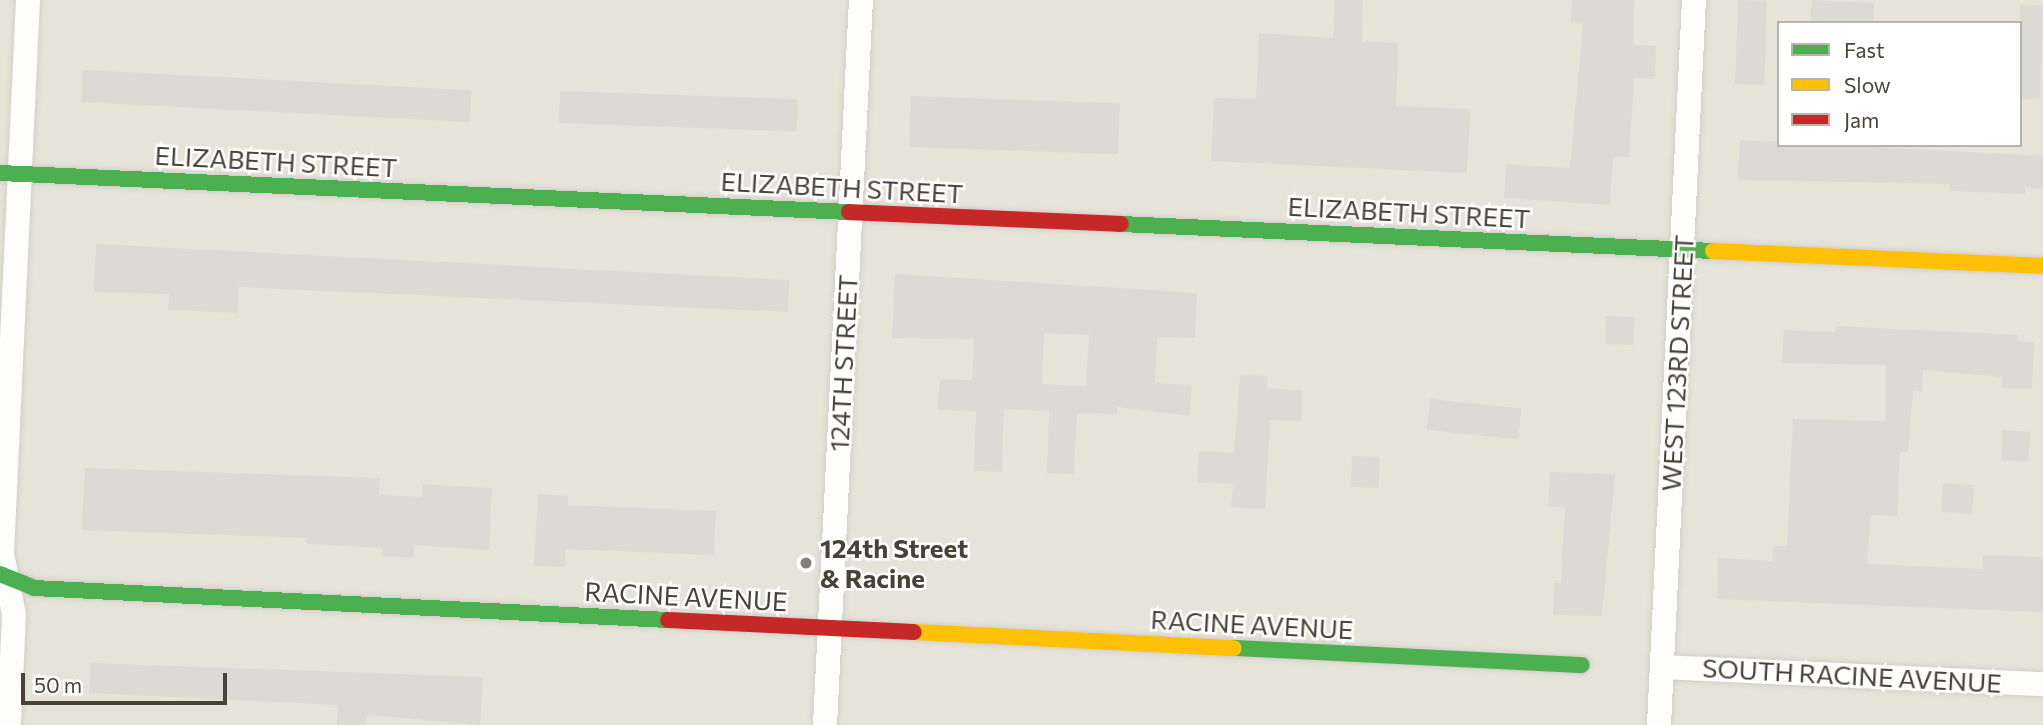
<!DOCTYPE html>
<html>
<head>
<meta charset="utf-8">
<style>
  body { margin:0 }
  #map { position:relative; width:2043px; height:725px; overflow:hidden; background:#f2f1ec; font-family:Commissioner,sans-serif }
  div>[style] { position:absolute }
  .residential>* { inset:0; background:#e6e3d9 }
  .building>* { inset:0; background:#dcdad4; transform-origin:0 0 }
  .roads { filter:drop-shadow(0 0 2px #d0cec9) drop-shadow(0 0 2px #d0cec9) }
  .street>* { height:24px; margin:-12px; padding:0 12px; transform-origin:12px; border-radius:12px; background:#fdfdfc }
  .fast>* { height:16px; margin:-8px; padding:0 8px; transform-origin:8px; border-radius:8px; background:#4caf50 }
  .slow>* { height:16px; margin:-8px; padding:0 8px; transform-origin:8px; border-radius:8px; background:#ffc107 }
  .jam>* { height:16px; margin:-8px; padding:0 8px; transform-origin:8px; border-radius:8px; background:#c62828 }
  .dots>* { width:19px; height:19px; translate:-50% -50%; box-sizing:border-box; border:4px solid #fff; border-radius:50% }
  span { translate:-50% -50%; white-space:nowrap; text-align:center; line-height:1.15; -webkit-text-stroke:5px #fff; paint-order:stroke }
  .street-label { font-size:26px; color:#494337 }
  .poi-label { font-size:26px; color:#494337; font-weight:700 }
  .left { translate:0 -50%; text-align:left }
  .legend { position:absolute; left:1777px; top:21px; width:245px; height:126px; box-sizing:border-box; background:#fff; border:2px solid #b6b4af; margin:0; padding:9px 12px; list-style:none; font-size:21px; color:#494337 }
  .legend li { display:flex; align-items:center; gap:14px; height:35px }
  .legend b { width:35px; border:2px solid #b6b4af }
  .scale { position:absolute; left:21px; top:673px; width:206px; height:32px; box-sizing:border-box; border:4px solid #494337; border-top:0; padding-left:9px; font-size:21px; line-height:24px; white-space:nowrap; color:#494337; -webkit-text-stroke:5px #fff; paint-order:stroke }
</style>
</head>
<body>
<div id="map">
  <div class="residential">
    <i style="clip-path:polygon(evenodd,0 0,2043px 0,2043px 725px,0 725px,0 0,1779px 23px,2020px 23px,2020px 145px,1779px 145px,1779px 23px)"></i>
  </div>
  <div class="building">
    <i style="clip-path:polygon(1335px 0,1363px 0,1362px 41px,1398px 43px,1396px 106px,1470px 109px,1467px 173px,1211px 161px,1214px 98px,1256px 99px,1259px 33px,1333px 38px)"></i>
    <i style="clip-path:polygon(1572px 0,1634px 0,1633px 45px,1656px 46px,1655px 79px,1634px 78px,1629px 157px,1613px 157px,1610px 205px,1504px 198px,1506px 164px,1570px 168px,1583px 24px,1571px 23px)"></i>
    <i style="left:1738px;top:0;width:29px;height:84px;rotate:2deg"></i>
    <i style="clip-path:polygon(1812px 0,1874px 3px,1873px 23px,1810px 23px)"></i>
    <i style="left:2020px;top:5px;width:23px;height:94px;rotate:2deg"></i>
    <i style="left:83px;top:70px;width:389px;height:32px;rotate:3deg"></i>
    <i style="left:560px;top:91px;width:238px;height:32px;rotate:2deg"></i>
    <i style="left:911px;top:96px;width:209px;height:51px;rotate:2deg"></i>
    <i style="clip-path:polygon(1740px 140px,2043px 156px,2043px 189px,2025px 187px,2025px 194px,1950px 191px,1950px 184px,1738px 180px)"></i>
    <i style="clip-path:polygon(96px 244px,789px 280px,788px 312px,239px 287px,238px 313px,168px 310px,169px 294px,94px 292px)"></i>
    <i style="clip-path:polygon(evenodd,895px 274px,1197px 293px,1195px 338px,1157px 337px,1155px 383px,1192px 385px,1190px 416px,1117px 407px,1117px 414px,1077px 413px,1074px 474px,1047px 473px,1049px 411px,1004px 409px,1002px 472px,974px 471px,976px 411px,938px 410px,940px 379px,972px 380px,974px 339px,892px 338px,895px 274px,1044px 333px,1089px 335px,1086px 386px,1042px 384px,1044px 333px)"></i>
    <i style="left:1606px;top:316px;width:28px;height:28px;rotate:2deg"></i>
    <i style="clip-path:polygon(1836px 326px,2018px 335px,2017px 341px,2034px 342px,2032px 389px,2001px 388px,2002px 377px,1923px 370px,1922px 392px,1913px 391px,1908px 452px,1900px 452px,1897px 516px,1871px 515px,1867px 564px,1983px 569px,1983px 555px,2043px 557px,2043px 612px,1717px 599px,1718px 558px,1772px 561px,1773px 546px,1787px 546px,1793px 419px,1886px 421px,1886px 365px,1782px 363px,1784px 330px,1835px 332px)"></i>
    <i style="clip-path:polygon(1240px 375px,1268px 376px,1267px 389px,1302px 390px,1301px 421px,1270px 420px,1265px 509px,1231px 507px,1233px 484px,1197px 482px,1199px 451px,1234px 453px)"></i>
    <i style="left:1430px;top:399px;width:92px;height:31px;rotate:6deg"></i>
    <i style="left:2003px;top:430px;width:27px;height:30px;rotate:4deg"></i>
    <i style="left:1352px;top:456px;width:28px;height:31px;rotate:2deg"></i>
    <i style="clip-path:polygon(85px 468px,380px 478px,379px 495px,422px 497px,423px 484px,492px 488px,489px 550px,414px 545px,414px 558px,382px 556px,382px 548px,307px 544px,307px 538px,82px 530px)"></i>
    <i style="clip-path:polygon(1550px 472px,1615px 474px,1602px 616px,1553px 615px,1554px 583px,1561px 583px,1565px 507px,1548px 506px)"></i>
    <i style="left:1943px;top:483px;width:31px;height:29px;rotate:4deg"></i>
    <i style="clip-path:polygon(538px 494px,568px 496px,568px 505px,716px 511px,714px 555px,565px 549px,565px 567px,534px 566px)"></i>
    <i style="clip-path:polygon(91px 663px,483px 677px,480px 725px,367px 715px,366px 725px,337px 725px,338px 705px,89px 693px)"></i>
  </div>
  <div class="roads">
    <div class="street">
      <i style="left:1662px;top:667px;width:381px;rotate:2.6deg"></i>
      <i style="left:9px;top:725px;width:110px;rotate:-87.4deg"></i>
      <i style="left:14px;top:615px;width:63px;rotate:-101deg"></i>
      <i style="left:2px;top:553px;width:554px;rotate:-87.31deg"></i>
      <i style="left:825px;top:725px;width:726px;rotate:-87.16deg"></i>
      <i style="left:1659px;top:725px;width:726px;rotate:-87.24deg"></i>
    </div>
    <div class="fast">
      <i style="left:0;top:173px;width:850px;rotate:2.63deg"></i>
      <i style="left:1121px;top:224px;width:593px;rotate:2.61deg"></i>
      <i style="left:0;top:574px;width:37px;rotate:22deg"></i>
      <i style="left:34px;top:588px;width:635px;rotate:2.89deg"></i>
      <i style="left:1234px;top:648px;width:348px;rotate:2.8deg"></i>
    </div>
    <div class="slow">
      <i style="left:1713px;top:251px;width:330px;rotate:2.6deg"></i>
      <i style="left:914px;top:632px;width:320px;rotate:2.9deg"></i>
    </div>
    <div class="jam">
      <i style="left:849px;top:212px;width:272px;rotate:2.5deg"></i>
      <i style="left:668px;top:620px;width:246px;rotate:2.8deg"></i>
    </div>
  </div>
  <div class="dots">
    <i style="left:806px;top:563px;background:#848076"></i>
  </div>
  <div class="street-label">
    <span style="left:276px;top:161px;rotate:3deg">ELIZABETH STREET</span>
    <span style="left:842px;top:187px;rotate:3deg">ELIZABETH STREET</span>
    <span style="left:1409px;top:212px;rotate:3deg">ELIZABETH STREET</span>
    <span style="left:843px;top:363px;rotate:-87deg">124TH STREET</span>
    <span style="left:1677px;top:363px;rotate:-87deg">WEST 123RD STREET</span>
    <span style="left:686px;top:596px;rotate:3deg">RACINE AVENUE</span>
    <span style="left:1252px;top:624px;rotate:3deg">RACINE AVENUE</span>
    <span style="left:1852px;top:675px;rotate:3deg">SOUTH RACINE AVENUE</span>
  </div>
  <div class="poi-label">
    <span class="left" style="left:820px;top:563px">124th Street<br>&amp; Racine</span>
  </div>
  <ul class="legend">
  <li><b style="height:9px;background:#4caf50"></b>Fast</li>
  <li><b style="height:9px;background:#ffc107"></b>Slow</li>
  <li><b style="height:9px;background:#c62828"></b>Jam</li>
  </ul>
  <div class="scale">50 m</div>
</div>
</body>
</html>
